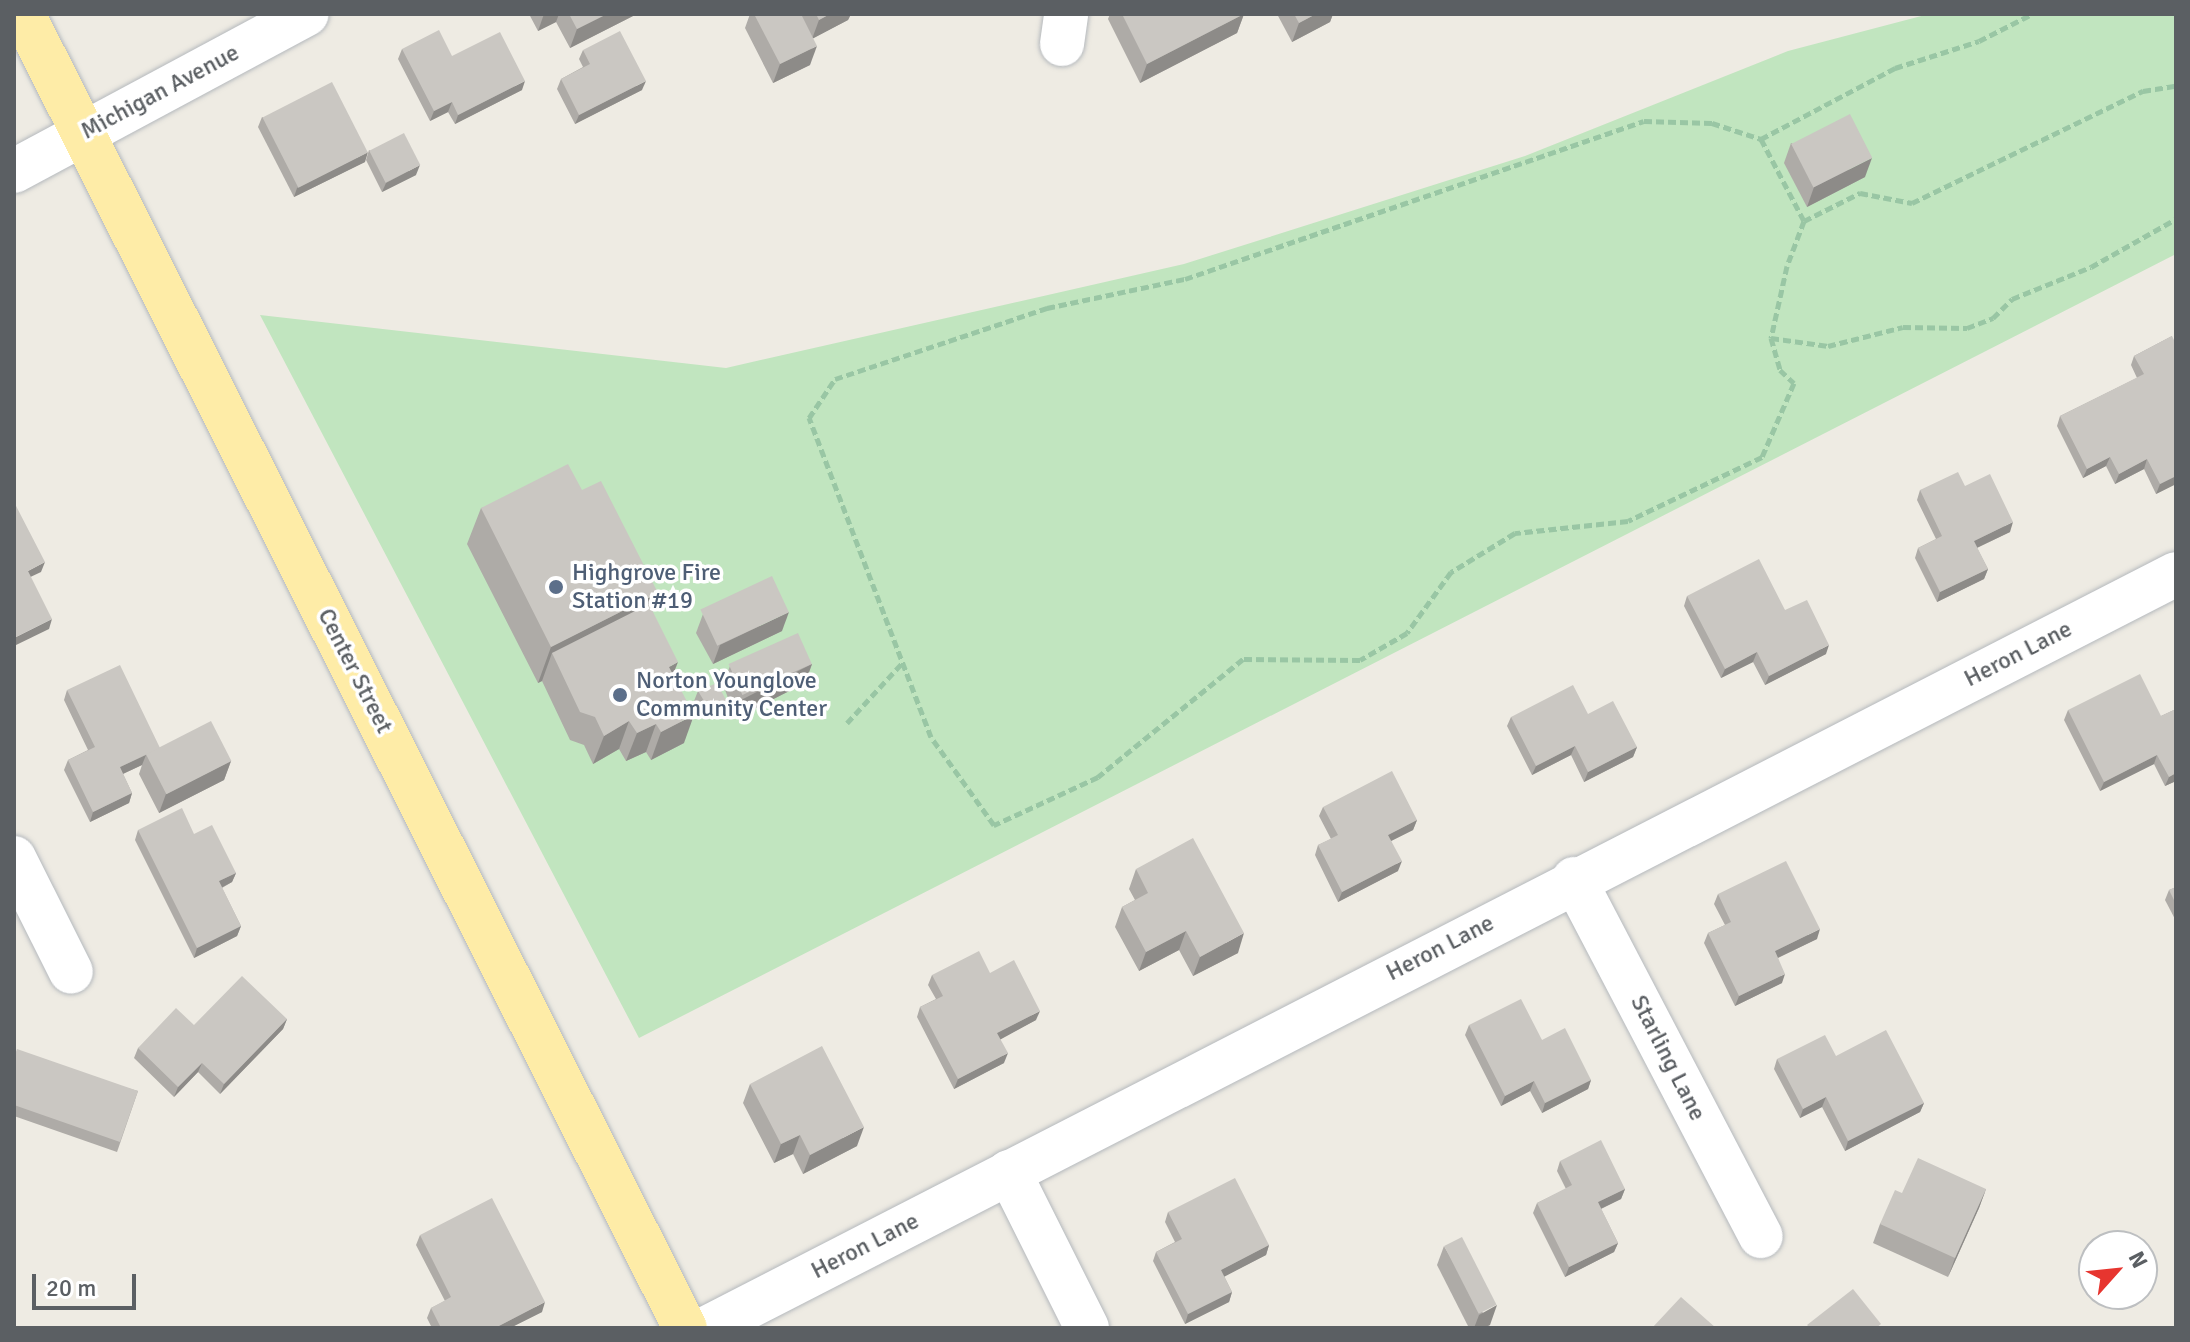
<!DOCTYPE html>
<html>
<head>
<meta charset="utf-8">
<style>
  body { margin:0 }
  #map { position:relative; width:2190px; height:1342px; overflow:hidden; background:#eeebe3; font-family:Signika,sans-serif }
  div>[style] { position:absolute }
  .green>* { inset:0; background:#c1e5bf }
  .path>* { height:5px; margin-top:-2.5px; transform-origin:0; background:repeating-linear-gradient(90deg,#99c6a4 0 8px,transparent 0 12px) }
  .roads { filter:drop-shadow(0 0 2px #b5b9bd) drop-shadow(0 0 2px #b5b9bd) }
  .minor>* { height:44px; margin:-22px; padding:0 22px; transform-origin:22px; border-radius:22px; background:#fff }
  .major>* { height:44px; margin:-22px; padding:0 22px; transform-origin:22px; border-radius:22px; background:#feeca7 }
  .wall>* { inset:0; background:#aeaba7 }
  .shaded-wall>* { inset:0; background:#8d8b88 }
  .building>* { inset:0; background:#cac7c2; transform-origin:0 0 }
  .dots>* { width:22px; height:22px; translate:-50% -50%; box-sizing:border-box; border:4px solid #fff; border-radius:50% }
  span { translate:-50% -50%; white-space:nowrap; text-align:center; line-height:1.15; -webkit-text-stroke:7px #fff; paint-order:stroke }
  .street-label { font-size:24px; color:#5b5f63 }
  .service-label { font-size:24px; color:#4e5e75 }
  .left { translate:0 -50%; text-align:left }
  .frame { position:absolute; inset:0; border:16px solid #5b5f63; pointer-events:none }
  .north { position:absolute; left:2078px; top:1230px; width:80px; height:80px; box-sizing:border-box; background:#fff; border:2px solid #bdbfc1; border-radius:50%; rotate:63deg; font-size:22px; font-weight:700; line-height:32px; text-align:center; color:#5b5f63 }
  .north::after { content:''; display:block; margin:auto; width:28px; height:36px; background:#e7352f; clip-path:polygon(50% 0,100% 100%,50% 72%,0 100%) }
  .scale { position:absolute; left:32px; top:1274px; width:104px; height:36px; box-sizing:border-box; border:4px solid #5b5f63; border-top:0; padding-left:10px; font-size:24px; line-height:28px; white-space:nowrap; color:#5b5f63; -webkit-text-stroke:6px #fff; paint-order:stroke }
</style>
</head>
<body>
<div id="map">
  <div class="green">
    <i style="clip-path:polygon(1929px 14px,2176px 14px,2176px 254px,639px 1038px,260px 315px,726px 368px,1184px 264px,1525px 156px,1788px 51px)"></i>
  </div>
  <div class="path">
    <i style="left:1644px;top:121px;width:68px;rotate:1.7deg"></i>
    <i style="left:1712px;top:123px;width:52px;rotate:18.1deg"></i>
    <i style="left:1761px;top:139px;width:93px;rotate:62.3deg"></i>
    <i style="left:1804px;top:221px;width:48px;rotate:110.7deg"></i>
    <i style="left:1787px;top:266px;width:74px;rotate:102.5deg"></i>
    <i style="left:1771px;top:338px;width:33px;rotate:74deg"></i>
    <i style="left:1780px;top:370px;width:19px;rotate:43deg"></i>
    <i style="left:1794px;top:383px;width:81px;rotate:113.4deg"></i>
    <i style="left:1762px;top:457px;width:148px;rotate:154.5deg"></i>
    <i style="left:1628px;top:521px;width:114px;rotate:173.9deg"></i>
    <i style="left:1515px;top:533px;width:75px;rotate:148.6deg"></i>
    <i style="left:1451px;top:572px;width:75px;rotate:125.8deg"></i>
    <i style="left:1407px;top:633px;width:54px;rotate:150.1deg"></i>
    <i style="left:1360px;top:660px;width:117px;rotate:-179.5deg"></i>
    <i style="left:1243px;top:659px;width:187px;rotate:140.9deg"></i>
    <i style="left:1098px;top:777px;width:115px;rotate:155.2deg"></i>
    <i style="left:994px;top:825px;width:108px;rotate:-125.6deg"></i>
    <i style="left:931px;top:737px;width:342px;rotate:-110.9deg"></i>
    <i style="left:809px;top:418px;width:47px;rotate:-56.3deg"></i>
    <i style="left:835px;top:379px;width:224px;rotate:-18.5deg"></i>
    <i style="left:1047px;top:308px;width:141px;rotate:-11.9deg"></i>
    <i style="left:1185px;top:279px;width:485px;rotate:-19deg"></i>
    <i style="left:1761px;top:139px;width:152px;rotate:-27.9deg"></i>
    <i style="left:1895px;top:68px;width:88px;rotate:-17.8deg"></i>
    <i style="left:1979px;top:41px;width:59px;rotate:-27deg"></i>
    <i style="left:1804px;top:221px;width:63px;rotate:-26.6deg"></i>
    <i style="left:1860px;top:193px;width:53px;rotate:10.9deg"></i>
    <i style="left:1912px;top:203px;width:257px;rotate:-25.9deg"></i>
    <i style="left:2143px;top:91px;width:33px;rotate:-9deg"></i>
    <i style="left:1771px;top:338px;width:58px;rotate:8deg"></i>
    <i style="left:1828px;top:346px;width:77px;rotate:-14.2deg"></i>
    <i style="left:1903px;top:327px;width:64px;rotate:0.9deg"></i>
    <i style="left:1967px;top:328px;width:28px;rotate:-21deg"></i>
    <i style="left:1993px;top:318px;width:27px;rotate:-45deg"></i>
    <i style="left:2012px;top:299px;width:85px;rotate:-22.1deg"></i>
    <i style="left:2091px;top:267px;width:98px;rotate:-29.5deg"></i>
    <i style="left:847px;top:723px;width:83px;rotate:-47.4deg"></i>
  </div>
  <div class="roads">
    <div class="minor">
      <i style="left:1062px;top:44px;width:30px;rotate:-82deg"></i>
      <i style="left:14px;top:171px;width:332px;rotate:-28.2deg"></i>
      <i style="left:14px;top:858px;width:127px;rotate:63.4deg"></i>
      <i style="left:1574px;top:879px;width:403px;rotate:62.4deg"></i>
      <i style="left:1009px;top:1172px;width:174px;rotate:63.4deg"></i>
      <i style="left:707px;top:1328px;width:1651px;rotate:-27.17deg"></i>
    </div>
    <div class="major">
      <i style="left:23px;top:14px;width:1471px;rotate:63.26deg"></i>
    </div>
  </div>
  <div class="wall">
    <i style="clip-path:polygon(529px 14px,634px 14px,633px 16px,570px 48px,556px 22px,538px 31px)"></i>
    <i style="clip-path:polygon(750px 14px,851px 14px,848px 20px,813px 38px,810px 65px,773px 83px,745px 28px)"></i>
    <i style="clip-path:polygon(1110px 14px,1244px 14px,1237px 33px,1140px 83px,1108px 19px)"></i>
    <i style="clip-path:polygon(1277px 14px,1333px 14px,1330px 22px,1292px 42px)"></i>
    <i style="clip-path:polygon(402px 49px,452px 56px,522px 90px,455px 124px,448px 112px,430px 121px,398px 59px)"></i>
    <i style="clip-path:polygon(583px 50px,642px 90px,575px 124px,557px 89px,561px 79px,583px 67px,579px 59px)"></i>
    <i style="clip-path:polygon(262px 117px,365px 162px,294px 197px,258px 127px)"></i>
    <i style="clip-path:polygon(1791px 143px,1865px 177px,1807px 207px,1784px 163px)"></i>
    <i style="clip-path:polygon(369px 150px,416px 175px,382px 192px,366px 160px)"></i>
    <i style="clip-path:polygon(2172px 336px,2176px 484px,2156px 494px,2144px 469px,2115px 484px,2106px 466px,2083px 478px,2057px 426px,2060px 416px,2137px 378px,2131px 365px,2134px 356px)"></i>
    <i style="clip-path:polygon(1965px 486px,2010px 532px,1977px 548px,1988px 569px,1984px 579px,1937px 602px,1915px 558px,1918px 548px,1936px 539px,1917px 500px,1920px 490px)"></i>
    <i style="clip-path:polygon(582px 490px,652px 610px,673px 675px,684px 743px,651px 760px,646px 752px,626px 761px,619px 749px,593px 764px,584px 745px,570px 740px,542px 681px,538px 683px,467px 544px,481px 508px)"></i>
    <i style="clip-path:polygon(1687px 596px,1785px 610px,1826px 654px,1765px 685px,1753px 662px,1721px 678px,1684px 606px)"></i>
    <i style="clip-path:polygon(703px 614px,782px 631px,713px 664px,696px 633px)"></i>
    <i style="clip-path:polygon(812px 664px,805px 683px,736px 718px,723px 685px,730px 666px)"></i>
    <i style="clip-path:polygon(67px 690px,160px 748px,231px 761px,224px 780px,159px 813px,139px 774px,142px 765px,123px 774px,132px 793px,129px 803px,90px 822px,64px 770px,68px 760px,88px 750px,64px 700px)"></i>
    <i style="clip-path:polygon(698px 691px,726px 700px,722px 710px,705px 719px,694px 701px)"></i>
    <i style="clip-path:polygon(2176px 709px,2176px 781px,2165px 786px,2154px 764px,2100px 791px,2064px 720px,2068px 710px,2161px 716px)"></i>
    <i style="clip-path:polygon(1588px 714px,1637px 747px,1633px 757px,1584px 782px,1571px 755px,1532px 775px,1507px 726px,1511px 717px)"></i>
    <i style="clip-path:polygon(1323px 807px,1417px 820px,1413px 830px,1391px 841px,1398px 871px,1338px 902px,1315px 855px,1318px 845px,1331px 839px,1319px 816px)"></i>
    <i style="clip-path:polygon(138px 830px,194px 834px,236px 873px,232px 882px,222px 888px,241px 926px,237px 936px,194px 958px,135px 840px)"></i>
    <i style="clip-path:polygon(1136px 869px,1238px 953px,1193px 976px,1179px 950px,1139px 971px,1115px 927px,1122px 907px,1135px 900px,1129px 889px)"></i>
    <i style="clip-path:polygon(2176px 887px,2176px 921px,2165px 900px,2169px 890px)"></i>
    <i style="clip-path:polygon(1718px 894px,1817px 939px,1778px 958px,1782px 983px,1735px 1006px,1704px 943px,1708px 933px,1725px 925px,1714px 904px)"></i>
    <i style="clip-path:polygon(990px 973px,1036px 1020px,1000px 1039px,1004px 1063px,954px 1089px,917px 1017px,920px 1007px,936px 999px,928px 985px,932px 975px)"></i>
    <i style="clip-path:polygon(287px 1019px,283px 1029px,220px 1094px,198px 1072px,174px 1097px,134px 1058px,138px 1048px,194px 1025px)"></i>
    <i style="clip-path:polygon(1469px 1025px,1542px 1040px,1591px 1080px,1588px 1089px,1542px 1113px,1530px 1091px,1501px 1106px,1465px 1035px)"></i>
    <i style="clip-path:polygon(14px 1056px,138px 1091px,117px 1152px,14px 1116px)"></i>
    <i style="clip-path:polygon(1836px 1056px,1924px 1103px,1920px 1112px,1845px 1151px,1822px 1107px,1800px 1118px,1774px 1069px,1777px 1059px)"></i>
    <i style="clip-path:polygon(750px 1084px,857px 1146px,803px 1174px,793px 1154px,774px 1163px,743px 1103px)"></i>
    <i style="clip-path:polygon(1560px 1161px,1625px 1189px,1621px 1199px,1601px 1209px,1618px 1243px,1614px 1252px,1565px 1277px,1533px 1213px,1537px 1203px,1566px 1189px,1557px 1171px)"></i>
    <i style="clip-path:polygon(1986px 1189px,1979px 1208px,1948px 1277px,1873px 1243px,1880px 1224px,1902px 1193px)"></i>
    <i style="clip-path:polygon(1168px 1212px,1269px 1245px,1266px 1255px,1224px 1276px,1232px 1292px,1229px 1302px,1185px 1324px,1153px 1261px,1156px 1252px,1175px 1242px,1165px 1222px)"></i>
    <i style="clip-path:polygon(420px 1235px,542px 1312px,510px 1328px,432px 1328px,427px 1318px,431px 1308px,445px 1301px,416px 1245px)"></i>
    <i style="clip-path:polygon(1444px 1246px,1490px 1325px,1483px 1328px,1469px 1328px,1437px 1265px)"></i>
  </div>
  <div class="shaded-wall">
    <i style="clip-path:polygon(544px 14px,559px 14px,556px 22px,538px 31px)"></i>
    <i style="clip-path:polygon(607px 14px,634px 14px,633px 16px,570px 48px,577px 29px)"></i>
    <i style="clip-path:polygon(830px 14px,851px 14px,848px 20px,812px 39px,819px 20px)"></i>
    <i style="clip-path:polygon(1244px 14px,1237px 33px,1140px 83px,1147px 64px)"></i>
    <i style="clip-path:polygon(1316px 14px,1333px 14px,1330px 22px,1292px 42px,1299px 23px)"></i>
    <i style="clip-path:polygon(817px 46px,810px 65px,773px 83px,780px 64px)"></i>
    <i style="clip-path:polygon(525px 81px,522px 90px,455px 124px,458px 115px)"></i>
    <i style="clip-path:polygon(646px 81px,642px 90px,575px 124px,579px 115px)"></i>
    <i style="clip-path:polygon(452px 102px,448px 112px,430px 121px,434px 111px)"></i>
    <i style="clip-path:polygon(368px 152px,365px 162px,294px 197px,297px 188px)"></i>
    <i style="clip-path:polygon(1872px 158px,1865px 177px,1807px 207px,1814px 187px)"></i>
    <i style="clip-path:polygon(420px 165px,416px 175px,382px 192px,386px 183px)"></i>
    <i style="clip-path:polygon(2110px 457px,2106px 466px,2083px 478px,2087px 469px)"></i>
    <i style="clip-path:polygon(2147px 459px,2144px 469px,2115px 484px,2119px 474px)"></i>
    <i style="clip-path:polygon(2176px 476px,2176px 484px,2156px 494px,2160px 484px)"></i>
    <i style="clip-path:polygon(2013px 522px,2010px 532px,1970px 551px,1974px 541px)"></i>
    <i style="clip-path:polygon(45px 562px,41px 572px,24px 580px,28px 571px)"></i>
    <i style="clip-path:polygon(1988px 569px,1984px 579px,1937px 602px,1940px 592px)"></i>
    <i style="clip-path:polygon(658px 593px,645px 629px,552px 653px,542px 681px,538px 683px,551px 647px)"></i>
    <i style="clip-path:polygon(789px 612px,782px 631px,713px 664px,720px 645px)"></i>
    <i style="clip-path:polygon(52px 619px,49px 629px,14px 646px,14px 638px)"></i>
    <i style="clip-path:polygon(1829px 645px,1826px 654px,1765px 685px,1769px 676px)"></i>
    <i style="clip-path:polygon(1757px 652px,1753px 662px,1721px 678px,1725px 669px)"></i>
    <i style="clip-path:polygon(678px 662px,667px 690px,669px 667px)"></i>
    <i style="clip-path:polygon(812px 664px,805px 683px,736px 718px,743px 699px)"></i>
    <i style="clip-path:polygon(726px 700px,722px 710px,705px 719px,709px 709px)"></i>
    <i style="clip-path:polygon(694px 715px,684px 743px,651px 760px,661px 732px)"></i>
    <i style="clip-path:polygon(629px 721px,619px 749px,593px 764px,604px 736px)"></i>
    <i style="clip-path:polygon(656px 724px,646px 752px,626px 761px,637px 733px)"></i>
    <i style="clip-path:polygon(1575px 746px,1571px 755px,1532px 775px,1536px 766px)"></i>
    <i style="clip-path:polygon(1637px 747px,1633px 757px,1584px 782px,1588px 772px)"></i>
    <i style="clip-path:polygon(146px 755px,142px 765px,116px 777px,120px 767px)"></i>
    <i style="clip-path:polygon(2157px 755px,2154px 764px,2100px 791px,2104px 782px)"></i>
    <i style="clip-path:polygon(231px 761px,224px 780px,159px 813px,166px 794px)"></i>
    <i style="clip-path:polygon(2176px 773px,2176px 781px,2165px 786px,2169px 777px)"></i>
    <i style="clip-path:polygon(132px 793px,129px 803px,90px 822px,93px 812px)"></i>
    <i style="clip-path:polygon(1417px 820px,1413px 830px,1385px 844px,1388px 835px)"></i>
    <i style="clip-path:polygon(1402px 861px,1398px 871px,1338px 902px,1342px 892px)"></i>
    <i style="clip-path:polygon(236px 873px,232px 882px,215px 891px,219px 881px)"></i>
    <i style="clip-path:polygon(241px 926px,237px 936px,194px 958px,197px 948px)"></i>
    <i style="clip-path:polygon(1820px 929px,1817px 939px,1771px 961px,1775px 951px)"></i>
    <i style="clip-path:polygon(1186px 931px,1179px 950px,1139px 971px,1146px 952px)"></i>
    <i style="clip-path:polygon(1244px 933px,1238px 953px,1193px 976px,1200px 957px)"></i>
    <i style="clip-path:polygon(1785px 974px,1782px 983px,1735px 1006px,1739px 996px)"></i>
    <i style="clip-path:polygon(1040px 1011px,1036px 1020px,994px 1043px,997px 1033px)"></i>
    <i style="clip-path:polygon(287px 1019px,283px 1029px,220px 1094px,224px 1084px)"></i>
    <i style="clip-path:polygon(1008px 1053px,1004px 1063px,954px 1089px,958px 1079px)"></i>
    <i style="clip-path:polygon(202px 1063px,198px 1072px,174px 1097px,178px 1087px)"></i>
    <i style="clip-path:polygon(1591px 1080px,1588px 1089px,1542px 1113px,1545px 1103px)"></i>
    <i style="clip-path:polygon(1534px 1081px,1530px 1091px,1501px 1106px,1505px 1096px)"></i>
    <i style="clip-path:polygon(1826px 1097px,1822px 1107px,1800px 1118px,1803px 1109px)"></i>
    <i style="clip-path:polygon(1924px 1103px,1920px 1112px,1845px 1151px,1848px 1141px)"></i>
    <i style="clip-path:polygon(864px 1127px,857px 1146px,803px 1174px,810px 1155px)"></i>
    <i style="clip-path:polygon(800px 1135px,793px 1154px,774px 1163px,781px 1144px)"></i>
    <i style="clip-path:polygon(1625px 1189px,1621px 1199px,1594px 1212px,1598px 1202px)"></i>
    <i style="clip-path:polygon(1986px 1189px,1979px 1208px,1948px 1277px,1955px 1258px)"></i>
    <i style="clip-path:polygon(1618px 1243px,1614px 1252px,1565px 1277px,1569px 1267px)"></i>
    <i style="clip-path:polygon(1269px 1245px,1266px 1255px,1218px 1280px,1221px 1270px)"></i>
    <i style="clip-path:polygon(1232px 1292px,1229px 1302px,1185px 1324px,1188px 1314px)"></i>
    <i style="clip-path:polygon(545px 1302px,542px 1312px,510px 1328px,495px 1328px)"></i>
    <i style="clip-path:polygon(1497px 1305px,1490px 1325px,1483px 1328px,1474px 1328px,1479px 1315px)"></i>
  </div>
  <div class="building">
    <i style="clip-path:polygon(569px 14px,607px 14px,577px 29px)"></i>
    <i style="clip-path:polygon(754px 14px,801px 14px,817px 46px,780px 64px)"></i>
    <i style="clip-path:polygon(816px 14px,830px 14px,819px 20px)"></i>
    <i style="clip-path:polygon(1122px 14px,1244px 14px,1147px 64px)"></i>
    <i style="clip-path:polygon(1294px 14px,1316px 14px,1299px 23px)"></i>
    <i style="clip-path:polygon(439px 30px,452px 56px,500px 32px,525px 81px,458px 115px,452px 102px,434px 111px,402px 49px)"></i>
    <i style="clip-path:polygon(620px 31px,646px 81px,579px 115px,561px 79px,590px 64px,583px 50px)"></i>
    <i style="left:332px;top:82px;width:79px;height:78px;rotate:63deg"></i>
    <i style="left:1850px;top:114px;width:49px;height:66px;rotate:63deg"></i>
    <i style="left:404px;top:133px;width:36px;height:39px;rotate:63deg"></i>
    <i style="clip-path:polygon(2172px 336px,2176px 344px,2176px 476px,2160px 484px,2147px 459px,2119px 474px,2110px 457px,2087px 469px,2060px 416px,2144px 374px,2134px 356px)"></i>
    <i style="clip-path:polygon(568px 464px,582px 490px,601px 481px,658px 593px,551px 647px,481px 508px)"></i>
    <i style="clip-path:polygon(1958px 472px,1965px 486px,1990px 474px,2013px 522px,1974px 541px,1988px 569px,1940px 592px,1918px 548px,1942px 536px,1920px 490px)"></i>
    <i style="clip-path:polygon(14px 502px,45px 562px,28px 571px,52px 619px,14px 638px)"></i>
    <i style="clip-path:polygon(1759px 559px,1785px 610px,1807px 600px,1829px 645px,1769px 676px,1757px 652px,1725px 669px,1687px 596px)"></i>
    <i style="left:772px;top:576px;width:40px;height:79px;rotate:65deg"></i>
    <i style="clip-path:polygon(649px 604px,678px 662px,669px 667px,694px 715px,661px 732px,656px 724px,637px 733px,629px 721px,604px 736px,595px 717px,580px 712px,552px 653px)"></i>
    <i style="left:798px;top:633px;width:34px;height:76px;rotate:66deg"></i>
    <i style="clip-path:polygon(120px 665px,160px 748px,120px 767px,132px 793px,93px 812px,68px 760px,95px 747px,67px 690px)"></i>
    <i style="clip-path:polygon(2140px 674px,2161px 716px,2176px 709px,2176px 773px,2169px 777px,2157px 755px,2104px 782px,2068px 710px)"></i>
    <i style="clip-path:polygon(717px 683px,726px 700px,709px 709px,698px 691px)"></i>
    <i style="clip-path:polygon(1573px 685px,1588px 714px,1613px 701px,1637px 747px,1588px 772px,1575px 746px,1536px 766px,1511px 717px)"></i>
    <i style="left:211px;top:721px;width:45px;height:73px;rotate:63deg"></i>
    <i style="clip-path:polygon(1392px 771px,1417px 820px,1388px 835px,1402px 861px,1342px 892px,1318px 845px,1338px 835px,1323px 807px)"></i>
    <i style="clip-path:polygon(182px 808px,194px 834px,212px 825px,236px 873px,219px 881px,241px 926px,197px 948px,138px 830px)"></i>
    <i style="clip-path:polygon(1193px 838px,1244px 933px,1200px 957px,1186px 931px,1146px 952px,1122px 907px,1148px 893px,1136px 869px)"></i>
    <i style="clip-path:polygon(1786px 861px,1820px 929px,1775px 951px,1785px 974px,1739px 996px,1708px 933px,1731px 922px,1718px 894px)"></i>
    <i style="clip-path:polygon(2176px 887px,2176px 904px,2169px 890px)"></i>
    <i style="clip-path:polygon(979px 951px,990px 973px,1014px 960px,1040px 1011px,997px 1033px,1008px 1053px,958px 1079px,920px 1007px,943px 996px,932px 975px)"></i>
    <i style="clip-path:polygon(242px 976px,287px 1019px,224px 1084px,202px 1063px,178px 1087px,138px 1048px,176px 1008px,194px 1025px)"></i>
    <i style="clip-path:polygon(1521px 999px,1542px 1040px,1565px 1028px,1591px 1080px,1545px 1103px,1534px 1081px,1505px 1096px,1469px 1025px)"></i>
    <i style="clip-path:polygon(1886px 1030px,1924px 1103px,1848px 1141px,1826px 1097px,1803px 1109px,1777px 1059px,1825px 1035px,1836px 1056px)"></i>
    <i style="clip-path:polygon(822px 1046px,864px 1127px,810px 1155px,800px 1135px,781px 1144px,750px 1084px)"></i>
    <i style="clip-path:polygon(17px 1049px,138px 1091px,120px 1142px,14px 1105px,14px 1057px)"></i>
    <i style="clip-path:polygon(1601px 1140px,1625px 1189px,1598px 1202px,1618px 1243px,1569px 1267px,1537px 1203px,1572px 1185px,1560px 1161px)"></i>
    <i style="clip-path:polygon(1918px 1158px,1986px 1189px,1955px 1258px,1880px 1224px,1895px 1190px,1902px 1193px)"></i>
    <i style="clip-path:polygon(1235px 1178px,1269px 1245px,1221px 1270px,1232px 1292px,1188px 1314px,1156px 1252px,1182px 1239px,1168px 1212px)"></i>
    <i style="clip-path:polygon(492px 1198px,545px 1302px,495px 1328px,441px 1328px,431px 1308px,451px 1297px,420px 1235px)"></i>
    <i style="left:1462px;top:1237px;width:76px;height:20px;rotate:63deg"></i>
    <i style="clip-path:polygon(1853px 1289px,1881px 1324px,1876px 1328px,1810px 1328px,1807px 1325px)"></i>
    <i style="clip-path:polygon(1681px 1297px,1716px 1328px,1652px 1328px)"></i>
  </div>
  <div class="dots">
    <i style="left:556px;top:587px;background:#5c6f8a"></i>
    <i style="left:620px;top:695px;background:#5c6f8a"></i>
  </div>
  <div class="street-label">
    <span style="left:160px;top:92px;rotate:-28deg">Michigan Avenue</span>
    <span style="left:2018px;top:654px;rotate:-27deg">Heron Lane</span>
    <span style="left:355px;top:671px;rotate:63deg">Center Street</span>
    <span style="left:1440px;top:948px;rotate:-27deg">Heron Lane</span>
    <span style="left:1668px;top:1058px;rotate:63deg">Starling Lane</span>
    <span style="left:865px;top:1246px;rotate:-27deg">Heron Lane</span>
  </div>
  <div class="service-label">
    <span class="left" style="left:572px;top:587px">Highgrove Fire<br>Station #19</span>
    <span class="left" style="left:636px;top:695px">Norton Younglove<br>Community Center</span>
  </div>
  <div class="frame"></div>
  <div class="north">N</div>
  <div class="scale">20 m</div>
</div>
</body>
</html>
